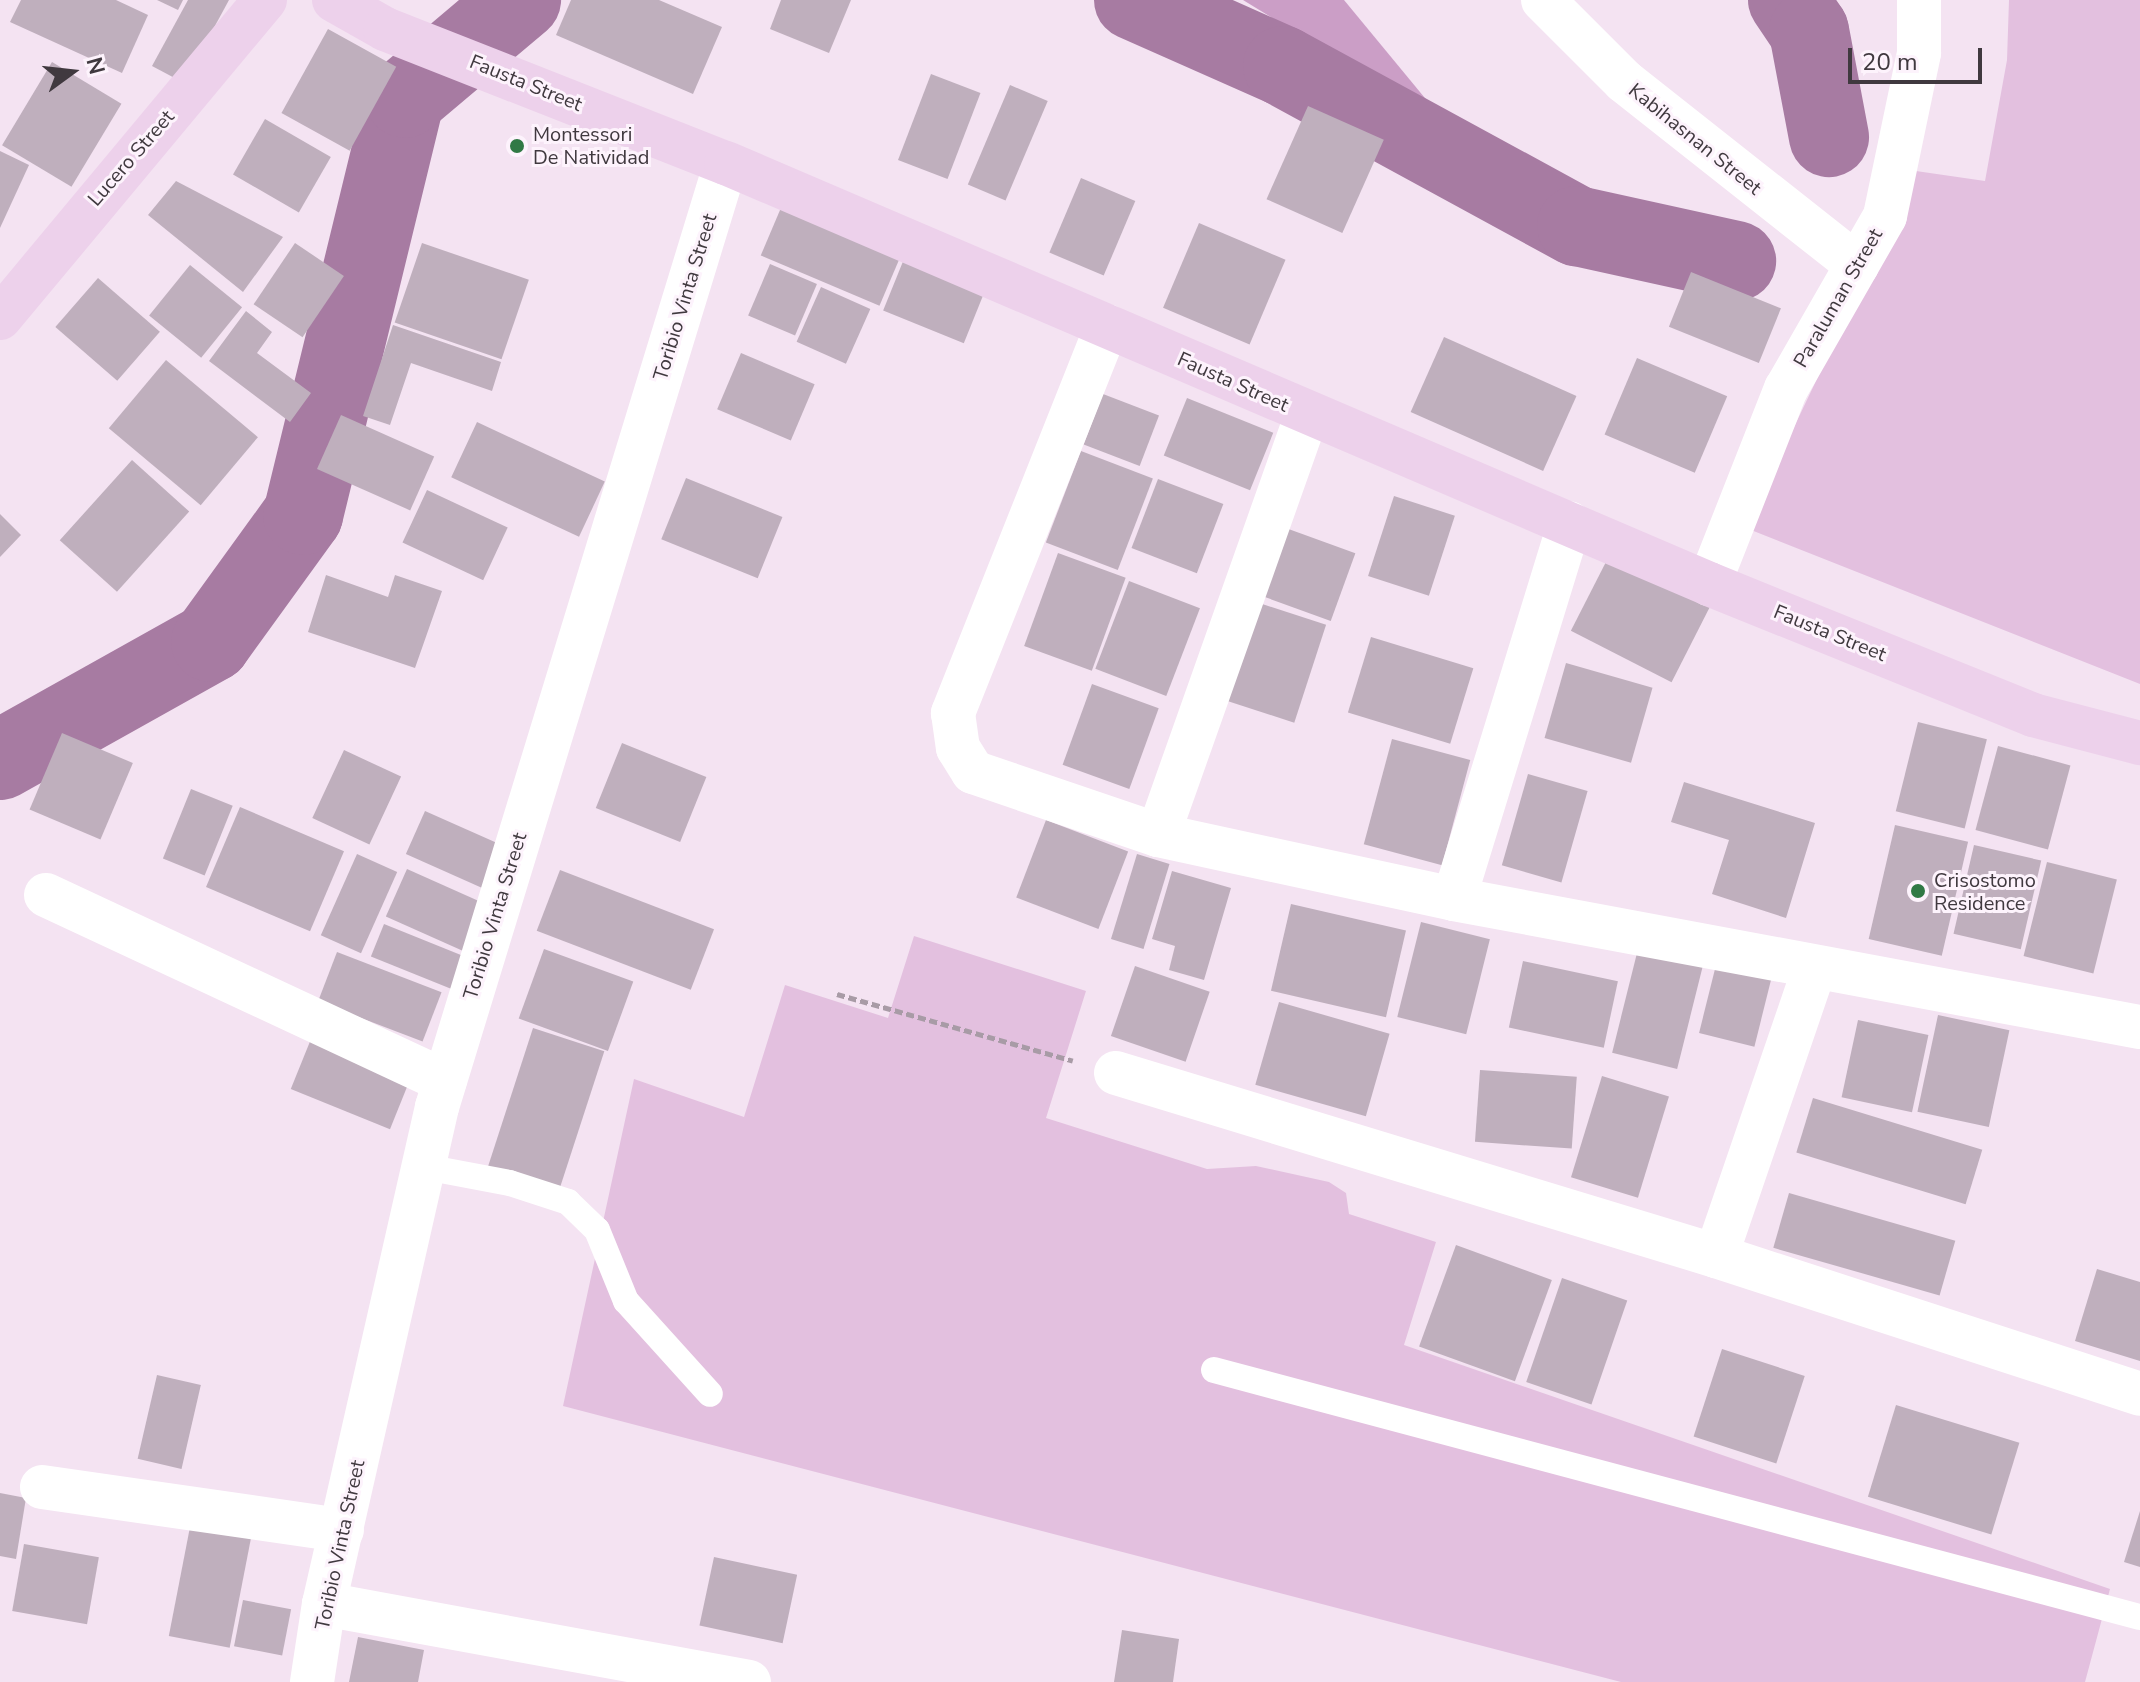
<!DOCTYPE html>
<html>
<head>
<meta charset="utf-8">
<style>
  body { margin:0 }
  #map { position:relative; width:2140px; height:1682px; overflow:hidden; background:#f4e3f2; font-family:"Nunito Sans",sans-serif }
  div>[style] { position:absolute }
  .green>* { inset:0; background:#e3c0df }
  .forest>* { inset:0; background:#cb9ec6 }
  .river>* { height:80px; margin:-40px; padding:0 40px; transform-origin:40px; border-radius:40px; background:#a77ba2 }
  .building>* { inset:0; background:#bfafbd; transform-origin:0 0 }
  .path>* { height:5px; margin-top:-2.5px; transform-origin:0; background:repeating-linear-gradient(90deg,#a89ba6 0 8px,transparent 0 12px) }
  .lane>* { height:26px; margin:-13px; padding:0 13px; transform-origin:13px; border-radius:13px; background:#fff }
  .street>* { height:44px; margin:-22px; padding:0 22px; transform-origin:22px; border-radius:22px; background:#fff }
  .secondary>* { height:44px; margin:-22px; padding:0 22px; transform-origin:22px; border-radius:22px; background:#edd1eb }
  .dots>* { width:22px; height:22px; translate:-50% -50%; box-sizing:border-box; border:4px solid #fdf3fc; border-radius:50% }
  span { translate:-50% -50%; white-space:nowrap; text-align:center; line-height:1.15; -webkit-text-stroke:6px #fdf3fc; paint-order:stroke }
  .street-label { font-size:20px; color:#40393f }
  .poi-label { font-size:20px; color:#40393f }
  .left { translate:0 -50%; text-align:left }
  .north { position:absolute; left:32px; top:32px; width:80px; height:80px; -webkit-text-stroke:6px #fdf3fc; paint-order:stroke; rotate:75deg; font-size:22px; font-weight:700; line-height:32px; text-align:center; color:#40393f }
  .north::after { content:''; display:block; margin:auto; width:28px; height:36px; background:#40393f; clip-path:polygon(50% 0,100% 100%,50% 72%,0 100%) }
  .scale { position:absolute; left:1848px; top:48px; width:134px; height:36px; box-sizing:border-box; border:4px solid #40393f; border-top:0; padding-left:10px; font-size:24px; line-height:28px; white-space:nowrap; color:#40393f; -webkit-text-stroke:6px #fdf3fc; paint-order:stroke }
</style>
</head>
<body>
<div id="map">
  <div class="green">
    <i style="clip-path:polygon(2009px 0,2140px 0,2140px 684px,1746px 528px,1916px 171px,1985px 181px,2007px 60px)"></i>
    <i style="clip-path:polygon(914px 936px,1086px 991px,1046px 1118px,1207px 1169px,1256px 1166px,1329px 1182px,1346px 1193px,1349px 1214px,1436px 1242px,1404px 1345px,2110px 1589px,2085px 1682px,1621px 1682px,563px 1406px,634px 1079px,744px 1117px,785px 985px,888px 1018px)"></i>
  </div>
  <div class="forest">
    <i style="clip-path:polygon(1243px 0,1344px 0,1448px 126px)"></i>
  </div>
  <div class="river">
    <i style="left:1134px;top:0;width:163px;rotate:23.9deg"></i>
    <i style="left:1283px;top:66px;width:335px;rotate:28.6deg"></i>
    <i style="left:1577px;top:226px;width:163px;rotate:12.4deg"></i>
    <i style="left:1788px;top:0;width:37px;rotate:56deg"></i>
    <i style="left:1809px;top:31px;width:108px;rotate:79.3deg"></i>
    <i style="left:0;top:760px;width:242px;rotate:-29.2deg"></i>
    <i style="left:211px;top:642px;width:157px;rotate:-54.1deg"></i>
    <i style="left:303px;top:515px;width:429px;rotate:-76.3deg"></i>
    <i style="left:405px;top:98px;width:152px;rotate:-40.2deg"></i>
  </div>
  <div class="building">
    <i style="clip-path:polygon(21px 0,116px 0,148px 15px,122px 73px,10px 22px)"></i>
    <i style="clip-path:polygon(157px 0,183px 0,178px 10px)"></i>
    <i style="clip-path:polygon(188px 0,229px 0,184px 83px,152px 66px)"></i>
    <i style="clip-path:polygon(571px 0,659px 0,722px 27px,693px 94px,556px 35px)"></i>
    <i style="clip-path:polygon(781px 0,851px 0,829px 53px,770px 29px)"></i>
    <i style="left:328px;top:29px;width:78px;height:96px;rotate:29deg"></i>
    <i style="left:52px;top:62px;width:81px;height:97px;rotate:31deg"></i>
    <i style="left:931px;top:74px;width:53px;height:92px;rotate:21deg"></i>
    <i style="left:1010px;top:85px;width:41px;height:108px;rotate:23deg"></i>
    <i style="left:1308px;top:106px;width:83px;height:102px;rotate:24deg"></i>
    <i style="left:265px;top:119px;width:76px;height:64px;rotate:30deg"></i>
    <i style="clip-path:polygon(0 151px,29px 165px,0 228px)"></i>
    <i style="left:1081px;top:178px;width:59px;height:81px;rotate:23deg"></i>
    <i style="clip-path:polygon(176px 181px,283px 237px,243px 292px,148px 215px)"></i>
    <i style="left:783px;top:203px;width:129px;height:57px;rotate:23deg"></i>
    <i style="left:1199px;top:223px;width:94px;height:92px;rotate:23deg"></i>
    <i style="left:295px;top:243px;width:59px;height:74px;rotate:34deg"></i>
    <i style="left:422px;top:243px;width:113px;height:84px;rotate:19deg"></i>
    <i style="left:906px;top:254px;width:87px;height:61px;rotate:22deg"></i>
    <i style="left:770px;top:264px;width:51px;height:56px;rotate:23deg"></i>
    <i style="left:190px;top:265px;width:67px;height:65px;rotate:39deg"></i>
    <i style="left:1691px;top:272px;width:97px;height:59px;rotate:22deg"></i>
    <i style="left:98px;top:278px;width:82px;height:65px;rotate:41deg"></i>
    <i style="left:821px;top:287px;width:54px;height:60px;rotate:24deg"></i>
    <i style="clip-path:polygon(246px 311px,272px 332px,257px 353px,311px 393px,290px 422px,209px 361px)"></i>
    <i style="clip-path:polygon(393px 325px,501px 362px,492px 391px,411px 363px,390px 425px,363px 416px)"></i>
    <i style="left:1444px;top:337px;width:145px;height:82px;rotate:24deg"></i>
    <i style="left:741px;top:353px;width:80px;height:61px;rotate:23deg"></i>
    <i style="left:1637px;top:358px;width:98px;height:83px;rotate:23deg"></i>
    <i style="left:166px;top:360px;width:120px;height:89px;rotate:40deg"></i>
    <i style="left:1103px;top:394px;width:60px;height:54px;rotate:21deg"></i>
    <i style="left:1187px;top:398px;width:93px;height:62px;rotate:22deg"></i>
    <i style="left:341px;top:415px;width:102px;height:59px;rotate:24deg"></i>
    <i style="left:477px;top:422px;width:141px;height:61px;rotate:25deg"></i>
    <i style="left:1081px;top:451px;width:77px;height:98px;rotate:21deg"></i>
    <i style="left:132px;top:460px;width:77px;height:108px;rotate:42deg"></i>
    <i style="left:686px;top:478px;width:104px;height:66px;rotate:22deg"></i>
    <i style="left:1158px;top:479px;width:70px;height:74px;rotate:21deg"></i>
    <i style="left:427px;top:490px;width:89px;height:58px;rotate:25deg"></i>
    <i style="left:1394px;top:496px;width:64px;height:84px;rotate:18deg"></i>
    <i style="clip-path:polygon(0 514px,21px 535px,0 557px)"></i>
    <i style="left:1283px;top:527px;width:77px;height:72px;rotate:20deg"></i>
    <i style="left:1058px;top:553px;width:72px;height:99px;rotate:20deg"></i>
    <i style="left:1609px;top:556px;width:113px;height:84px;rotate:27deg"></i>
    <i style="clip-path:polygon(326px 575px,388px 597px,395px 575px,442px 591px,415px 668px,308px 632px)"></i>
    <i style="left:1129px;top:581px;width:76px;height:94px;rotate:21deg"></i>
    <i style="left:1250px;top:600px;width:80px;height:103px;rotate:18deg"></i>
    <i style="left:1371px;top:637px;width:107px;height:79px;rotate:17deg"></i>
    <i style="left:1566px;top:663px;width:90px;height:78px;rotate:16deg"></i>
    <i style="left:1092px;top:684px;width:71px;height:86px;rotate:20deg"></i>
    <i style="left:1918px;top:722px;width:71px;height:92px;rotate:14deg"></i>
    <i style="left:62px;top:733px;width:77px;height:83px;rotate:23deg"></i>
    <i style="left:1392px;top:739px;width:81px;height:109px;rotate:15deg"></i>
    <i style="left:622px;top:743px;width:91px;height:70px;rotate:22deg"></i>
    <i style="left:1998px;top:746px;width:75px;height:87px;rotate:15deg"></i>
    <i style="left:344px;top:750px;width:63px;height:75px;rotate:25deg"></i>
    <i style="left:1528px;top:774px;width:62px;height:95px;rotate:16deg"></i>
    <i style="clip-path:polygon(1684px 782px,1815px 823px,1786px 918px,1712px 894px,1729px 840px,1671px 822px)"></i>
    <i style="left:191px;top:789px;width:45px;height:75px;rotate:22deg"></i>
    <i style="left:240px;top:807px;width:113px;height:87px;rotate:23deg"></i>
    <i style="left:425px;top:811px;width:94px;height:47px;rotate:24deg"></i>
    <i style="left:1046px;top:820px;width:88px;height:83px;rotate:21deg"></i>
    <i style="left:1895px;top:825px;width:75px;height:117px;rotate:13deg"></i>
    <i style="left:1974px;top:845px;width:69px;height:91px;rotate:13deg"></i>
    <i style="left:357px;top:854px;width:44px;height:89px;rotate:24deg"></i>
    <i style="left:1137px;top:854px;width:34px;height:89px;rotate:17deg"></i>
    <i style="left:2047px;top:862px;width:72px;height:97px;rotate:14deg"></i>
    <i style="left:407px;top:869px;width:84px;height:52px;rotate:24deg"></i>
    <i style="left:560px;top:870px;width:165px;height:65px;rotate:21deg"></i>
    <i style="clip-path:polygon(1172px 871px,1231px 888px,1204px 980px,1169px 970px,1175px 946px,1152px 939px)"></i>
    <i style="left:1291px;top:904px;width:118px;height:89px;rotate:13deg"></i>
    <i style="left:1421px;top:922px;width:71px;height:98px;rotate:14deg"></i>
    <i style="left:384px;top:924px;width:99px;height:35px;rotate:22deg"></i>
    <i style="left:544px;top:949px;width:95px;height:74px;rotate:20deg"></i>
    <i style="left:1638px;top:949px;width:67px;height:107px;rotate:14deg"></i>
    <i style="left:337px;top:952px;width:112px;height:53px;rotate:21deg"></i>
    <i style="left:1523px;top:961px;width:97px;height:68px;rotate:12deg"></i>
    <i style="left:1716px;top:965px;width:57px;height:70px;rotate:14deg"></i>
    <i style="left:1135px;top:966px;width:79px;height:74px;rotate:19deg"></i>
    <i style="left:1279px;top:1002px;width:115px;height:86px;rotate:16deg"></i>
    <i style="left:1938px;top:1015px;width:73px;height:99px;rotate:12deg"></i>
    <i style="left:1858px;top:1020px;width:72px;height:79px;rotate:12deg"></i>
    <i style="left:533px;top:1028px;width:75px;height:150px;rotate:18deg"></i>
    <i style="left:311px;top:1039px;width:107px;height:54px;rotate:22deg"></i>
    <i style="left:1480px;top:1070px;width:97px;height:72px;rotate:4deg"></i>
    <i style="left:1602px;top:1076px;width:70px;height:106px;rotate:17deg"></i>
    <i style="left:1813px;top:1098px;width:177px;height:57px;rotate:17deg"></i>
    <i style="left:1789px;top:1193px;width:173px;height:57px;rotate:16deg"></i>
    <i style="left:1456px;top:1245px;width:102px;height:108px;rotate:20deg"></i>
    <i style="clip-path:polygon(2097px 1269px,2140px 1282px,2140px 1361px,2075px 1341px)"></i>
    <i style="left:1562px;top:1278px;width:69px;height:110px;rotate:19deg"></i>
    <i style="left:1722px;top:1349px;width:87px;height:92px;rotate:18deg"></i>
    <i style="left:157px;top:1375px;width:45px;height:86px;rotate:13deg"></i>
    <i style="left:1896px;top:1405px;width:129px;height:96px;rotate:17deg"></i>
    <i style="clip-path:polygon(0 1493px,26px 1498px,16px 1559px,0 1556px)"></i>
    <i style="clip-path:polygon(2140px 1511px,2140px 1567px,2124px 1562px)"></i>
    <i style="left:190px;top:1527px;width:62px;height:111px;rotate:11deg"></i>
    <i style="left:24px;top:1544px;width:76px;height:68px;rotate:10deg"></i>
    <i style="left:714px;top:1557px;width:85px;height:70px;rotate:12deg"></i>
    <i style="left:243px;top:1600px;width:49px;height:47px;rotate:11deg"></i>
    <i style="clip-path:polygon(1122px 1630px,1179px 1639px,1173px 1682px,1114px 1682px)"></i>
    <i style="clip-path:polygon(358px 1637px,424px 1650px,418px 1682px,349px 1682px)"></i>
  </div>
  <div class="path">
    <i style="left:837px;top:994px;width:245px;rotate:15.8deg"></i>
  </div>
  <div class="lane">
    <i style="left:425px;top:1167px;width:86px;rotate:10.7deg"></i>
    <i style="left:510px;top:1183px;width:61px;rotate:18.1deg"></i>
    <i style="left:568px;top:1202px;width:40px;rotate:44deg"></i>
    <i style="left:597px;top:1230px;width:77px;rotate:67.8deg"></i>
    <i style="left:626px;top:1301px;width:125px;rotate:47.9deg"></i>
    <i style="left:1214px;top:1370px;width:958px;rotate:14.94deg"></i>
  </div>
  <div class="street">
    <i style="left:1543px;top:0;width:115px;rotate:45deg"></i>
    <i style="left:1624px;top:81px;width:297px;rotate:38.3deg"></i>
    <i style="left:1107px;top:326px;width:417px;rotate:111.7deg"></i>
    <i style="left:953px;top:713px;width:35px;rotate:82deg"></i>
    <i style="left:958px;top:748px;width:28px;rotate:58deg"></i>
    <i style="left:973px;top:772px;width:195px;rotate:18.8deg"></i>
    <i style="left:1158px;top:835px;width:303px;rotate:12.2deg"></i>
    <i style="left:1454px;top:899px;width:698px;rotate:10.57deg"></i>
    <i style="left:1709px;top:584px;width:210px;rotate:-68.5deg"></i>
    <i style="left:1786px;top:389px;width:199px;rotate:-60.2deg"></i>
    <i style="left:1885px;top:216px;width:167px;rotate:-78.2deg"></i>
    <i style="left:1919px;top:53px;width:53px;rotate:-90deg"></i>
    <i style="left:1158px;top:835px;width:447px;rotate:-70.5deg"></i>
    <i style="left:46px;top:895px;width:440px;rotate:25deg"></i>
    <i style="left:1454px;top:899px;width:393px;rotate:-72.9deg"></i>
    <i style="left:1116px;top:1073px;width:627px;rotate:16.96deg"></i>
    <i style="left:1716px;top:1256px;width:446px;rotate:18deg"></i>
    <i style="left:1716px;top:1256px;width:305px;rotate:-71.1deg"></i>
    <i style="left:42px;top:1487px;width:303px;rotate:8.2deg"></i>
    <i style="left:324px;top:1604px;width:432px;rotate:10.4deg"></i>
    <i style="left:312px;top:1682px;width:79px;rotate:-81.3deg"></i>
    <i style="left:324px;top:1604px;width:510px;rotate:-77.19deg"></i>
    <i style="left:437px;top:1107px;width:987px;rotate:-72.98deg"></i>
  </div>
  <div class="secondary">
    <i style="left:334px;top:0;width:59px;rotate:29.6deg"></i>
    <i style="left:385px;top:29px;width:366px;rotate:21.5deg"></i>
    <i style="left:726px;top:163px;width:1069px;rotate:23.18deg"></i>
    <i style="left:1709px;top:584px;width:349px;rotate:22deg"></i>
    <i style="left:2033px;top:715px;width:111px;rotate:14.7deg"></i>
    <i style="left:0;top:318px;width:414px;rotate:-50.2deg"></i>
  </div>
  <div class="dots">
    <i style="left:517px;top:146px;background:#317945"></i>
    <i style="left:1918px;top:891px;background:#317945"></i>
  </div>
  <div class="street-label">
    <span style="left:526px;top:83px;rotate:22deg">Fausta Street</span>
    <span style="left:1695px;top:139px;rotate:39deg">Kabihasnan Street</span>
    <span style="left:131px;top:158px;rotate:-49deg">Lucero Street</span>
    <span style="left:685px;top:297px;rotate:-73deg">Toribio Vinta Street</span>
    <span style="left:1838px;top:298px;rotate:-60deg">Paraluman Street</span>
    <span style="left:1233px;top:382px;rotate:24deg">Fausta Street</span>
    <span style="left:1830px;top:633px;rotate:22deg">Fausta Street</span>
    <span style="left:495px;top:916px;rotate:-73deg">Toribio Vinta Street</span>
    <span style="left:340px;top:1545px;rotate:-78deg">Toribio Vinta Street</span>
  </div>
  <div class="poi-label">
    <span class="left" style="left:533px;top:146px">Montessori<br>De Natividad</span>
    <span class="left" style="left:1934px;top:892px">Crisostomo<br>Residence</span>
  </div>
  <div class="north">N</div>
  <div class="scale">20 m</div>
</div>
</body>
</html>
